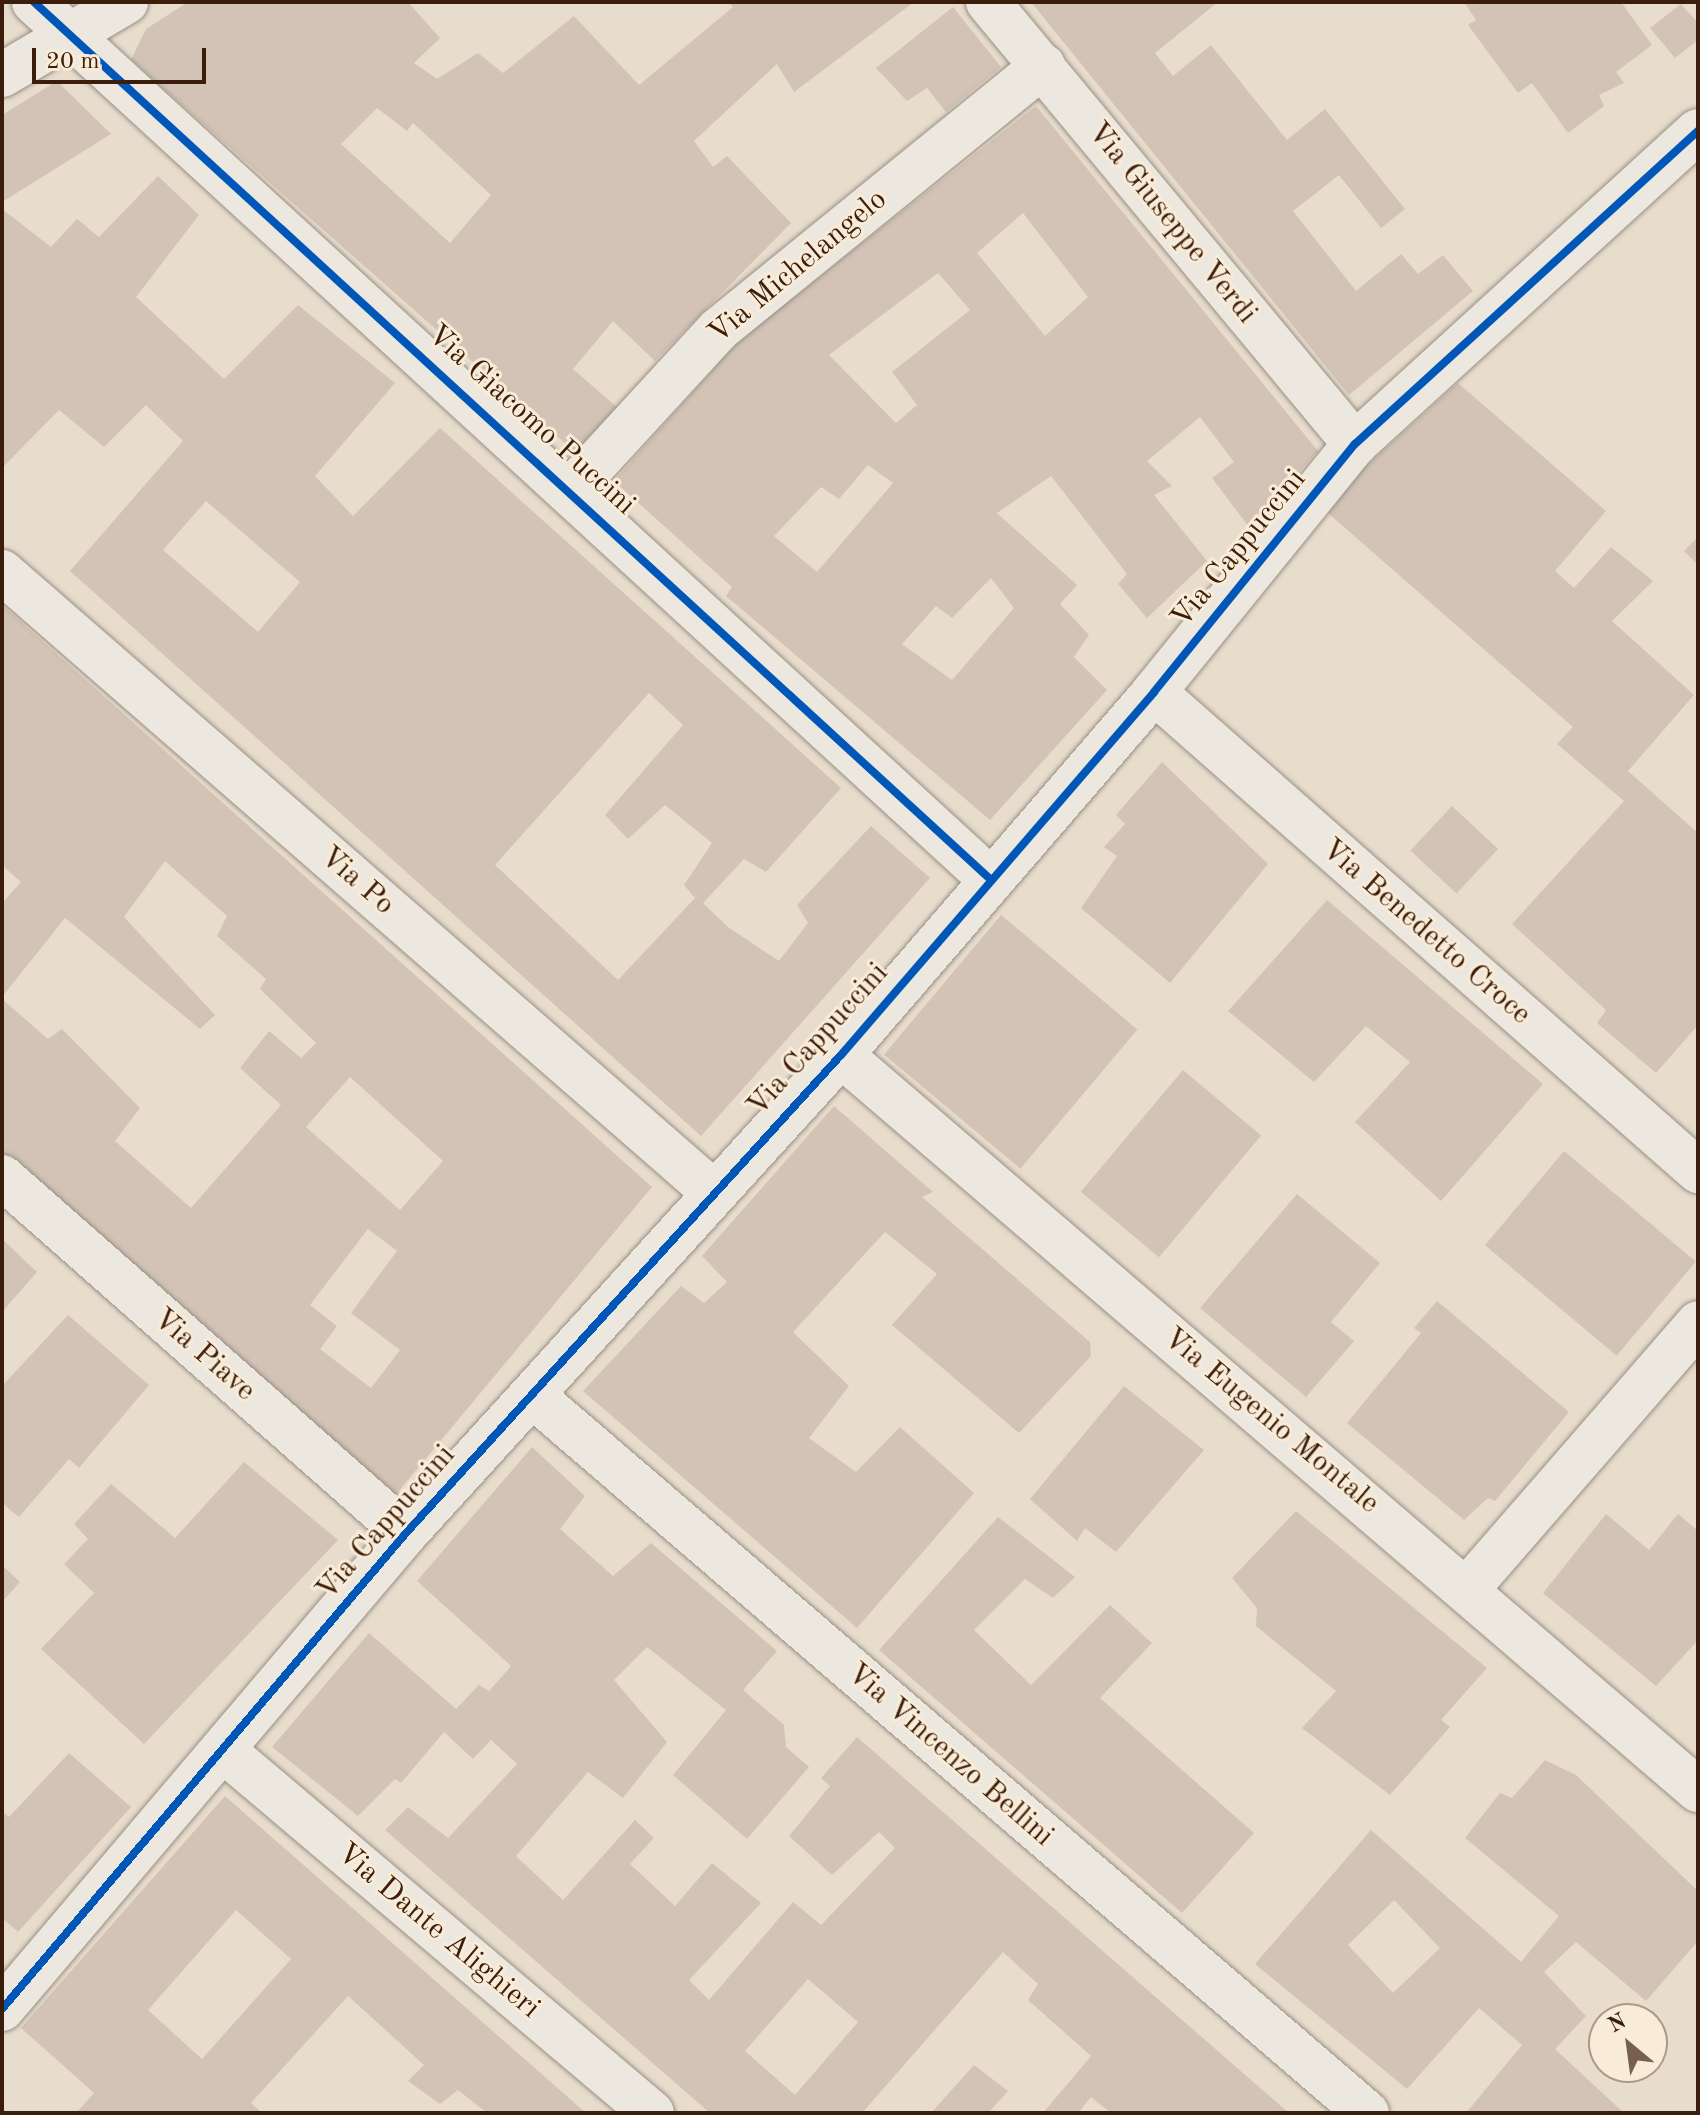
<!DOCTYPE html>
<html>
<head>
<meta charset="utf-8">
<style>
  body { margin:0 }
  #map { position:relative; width:1700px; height:2115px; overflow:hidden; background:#e8ddcd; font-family:"Old Standard TT",serif }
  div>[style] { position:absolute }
  .building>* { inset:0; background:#d2c3b6; transform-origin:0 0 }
  .roads { filter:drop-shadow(0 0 2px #9a8f84) drop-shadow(0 0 2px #9a8f84) }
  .minor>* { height:44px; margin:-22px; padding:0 22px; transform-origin:22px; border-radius:22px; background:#ece7df }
  .cycleway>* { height:8px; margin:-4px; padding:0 4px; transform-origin:4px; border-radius:4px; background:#0057b8 }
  span { translate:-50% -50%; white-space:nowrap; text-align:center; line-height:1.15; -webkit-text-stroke:6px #f8ebd7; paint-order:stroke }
  .street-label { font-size:30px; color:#3c1d0b }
  .frame { position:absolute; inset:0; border:4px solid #3c1d0b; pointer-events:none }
  .north { position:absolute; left:1588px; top:2003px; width:80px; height:80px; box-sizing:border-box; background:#f8ebd7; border:2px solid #ad9985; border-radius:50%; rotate:331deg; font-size:22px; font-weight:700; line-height:32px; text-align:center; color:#3c1d0b }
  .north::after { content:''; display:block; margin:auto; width:28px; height:36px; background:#78604f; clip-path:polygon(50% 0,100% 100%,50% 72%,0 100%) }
  .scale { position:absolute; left:32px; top:48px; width:174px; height:36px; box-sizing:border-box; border:4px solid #3c1d0b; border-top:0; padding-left:10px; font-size:24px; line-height:28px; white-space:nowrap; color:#3c1d0b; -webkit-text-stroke:6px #f8ebd7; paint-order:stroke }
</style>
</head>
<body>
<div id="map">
  <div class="building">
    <i style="clip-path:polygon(evenodd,188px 2px,408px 2px,440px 38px,414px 63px,437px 79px,478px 53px,503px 73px,574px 16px,639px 85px,733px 7px,728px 2px,914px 2px,794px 92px,777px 64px,694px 141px,713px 167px,727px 156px,791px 223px,655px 361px,613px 321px,573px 369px,619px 409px,576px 453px,131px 60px,146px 29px,188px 2px,377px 108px,407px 131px,413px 123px,491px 195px,450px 243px,341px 144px,377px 108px)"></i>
    <i style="clip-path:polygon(1031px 2px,1218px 2px,1155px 53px,1173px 76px,1211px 45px,1287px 140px,1325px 109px,1405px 209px,1381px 228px,1339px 175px,1293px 211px,1356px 291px,1401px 254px,1418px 274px,1443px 255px,1473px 291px,1349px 395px)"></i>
    <i style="clip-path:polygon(1464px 2px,1621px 2px,1652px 45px,1616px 72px,1624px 83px,1599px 95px,1604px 106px,1568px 133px,1532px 83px,1518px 93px,1468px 25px,1476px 20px)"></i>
    <i style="clip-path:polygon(1681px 4px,1698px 23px,1698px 40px,1675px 58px,1650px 28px)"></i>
    <i style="clip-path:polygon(953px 7px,1001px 67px,946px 112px,927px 88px,907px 101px,876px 68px)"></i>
    <i style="clip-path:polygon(57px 81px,111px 134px,2px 202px,2px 115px)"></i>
    <i style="clip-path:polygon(evenodd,1036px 106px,1318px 451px,1249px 527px,1212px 478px,1234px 462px,1200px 417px,1147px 461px,1172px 486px,1154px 495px,1207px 561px,1147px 618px,1118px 584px,1127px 574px,1051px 476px,997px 513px,1077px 585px,1060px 604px,1089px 635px,1074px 657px,1107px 690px,990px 820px,726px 596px,732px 587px,614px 481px,739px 340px,1036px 106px,1023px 213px,1088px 297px,1045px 336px,977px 253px,1023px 213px,1036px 106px,938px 273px,970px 310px,892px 372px,917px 405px,896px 423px,829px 355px,938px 273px,1036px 106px,868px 465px,893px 483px,817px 572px,774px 536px,821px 487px,839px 499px,868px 465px,1036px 106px,991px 578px,1014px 608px,952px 680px,902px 644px,936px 606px,952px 618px,991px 578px)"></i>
    <i style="clip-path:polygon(evenodd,158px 176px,199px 215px,136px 297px,224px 379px,298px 305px,395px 383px,315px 476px,353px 516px,440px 428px,841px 788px,766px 872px,744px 859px,703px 903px,728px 927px,779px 961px,808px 923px,797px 905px,871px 826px,930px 878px,701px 1136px,70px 571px,183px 441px,146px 405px,104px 447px,59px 410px,2px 468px,2px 209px,51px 247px,77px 219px,99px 237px,158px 176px,206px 501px,300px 582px,258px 632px,163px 550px,206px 501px,158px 176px,649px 693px,683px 725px,605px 815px,628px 839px,665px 805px,712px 843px,684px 885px,695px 898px,618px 980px,495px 865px,649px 693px)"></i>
    <i style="clip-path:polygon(1458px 383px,1606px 511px,1555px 571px,1574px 588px,1611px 547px,1653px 581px,1612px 621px,1694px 695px,1628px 771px,1698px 833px,1698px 1025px,1656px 1073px,1597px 1023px,1606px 1010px,1512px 924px,1624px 801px,1557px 744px,1573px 727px,1321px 507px)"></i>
    <i style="clip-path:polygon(1698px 537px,1698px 565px,1684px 551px)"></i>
    <i style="clip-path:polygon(evenodd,2px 605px,652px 1187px,393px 1498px,2px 1153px,2px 999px,48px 1039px,62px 1029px,140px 1108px,115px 1141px,191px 1208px,281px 1105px,240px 1068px,269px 1031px,301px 1058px,316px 1043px,260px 989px,266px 979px,217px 936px,227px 916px,165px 861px,124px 917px,215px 1015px,200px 1029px,65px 918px,2px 997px,2px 903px,21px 882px,2px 865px,2px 605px,350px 1077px,443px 1161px,400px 1210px,306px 1127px,350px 1077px,2px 605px,368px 1229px,397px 1251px,351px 1313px,400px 1350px,371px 1388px,320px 1349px,337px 1326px,310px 1305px,368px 1229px)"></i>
    <i style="clip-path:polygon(1162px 762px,1268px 864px,1170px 983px,1081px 908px,1117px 856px,1104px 847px,1125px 824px,1116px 815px)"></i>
    <i style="left:1452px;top:806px;width:63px;height:61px;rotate:43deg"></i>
    <i style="clip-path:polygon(1327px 900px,1543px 1084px,1441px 1201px,1355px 1122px,1410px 1062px,1366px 1026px,1314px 1082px,1228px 1011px)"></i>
    <i style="left:1001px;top:915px;width:178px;height:182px;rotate:40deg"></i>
    <i style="left:1183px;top:1070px;width:102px;height:159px;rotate:40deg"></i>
    <i style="clip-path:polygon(834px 1106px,933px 1192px,922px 1197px,1090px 1342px,1091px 1356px,1019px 1433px,892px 1325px,937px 1274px,885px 1232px,793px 1332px,849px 1386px,809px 1438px,856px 1472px,900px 1427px,974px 1493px,857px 1628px,583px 1391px,681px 1286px,704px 1303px,727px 1282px,702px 1256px)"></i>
    <i style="left:1564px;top:1151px;width:172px;height:123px;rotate:40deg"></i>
    <i style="clip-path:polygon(1297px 1194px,1380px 1263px,1331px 1322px,1354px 1341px,1306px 1397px,1200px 1308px)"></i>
    <i style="clip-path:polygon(2px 1239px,37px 1272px,2px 1312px)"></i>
    <i style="clip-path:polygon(1437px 1301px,1569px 1412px,1495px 1501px,1488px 1498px,1464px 1520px,1347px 1423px,1421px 1333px,1414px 1328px)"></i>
    <i style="clip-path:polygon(68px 1315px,149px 1385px,79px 1468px,69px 1459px,19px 1517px,2px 1503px,2px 1386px)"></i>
    <i style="clip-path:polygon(1124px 1386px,1204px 1450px,1116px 1552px,1085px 1528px,1077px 1541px,1030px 1499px)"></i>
    <i style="clip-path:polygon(evenodd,532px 1447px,585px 1496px,560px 1529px,613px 1576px,651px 1543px,777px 1651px,743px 1690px,784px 1725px,786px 1747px,809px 1767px,747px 1839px,673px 1775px,726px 1710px,647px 1647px,614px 1680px,667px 1742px,623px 1798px,588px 1772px,516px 1856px,563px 1900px,635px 1820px,654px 1838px,630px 1864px,675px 1906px,712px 1863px,761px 1903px,689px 1980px,709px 2000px,793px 1902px,821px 1925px,895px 1848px,879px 1832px,832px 1875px,789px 1836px,830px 1786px,821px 1778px,857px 1737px,1289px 2113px,1111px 2113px,1091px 2097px,1078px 2113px,1043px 2113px,1091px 2056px,1028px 2000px,1038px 1984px,1003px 1952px,862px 2113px,710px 2113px,385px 1830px,408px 1807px,448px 1838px,517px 1764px,491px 1740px,473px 1759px,444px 1732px,401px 1783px,395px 1779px,358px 1816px,272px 1747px,369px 1633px,456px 1709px,479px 1685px,489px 1691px,511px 1666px,417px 1581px,532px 1447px,808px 1979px,858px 2022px,795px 2095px,745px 2051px,808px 1979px)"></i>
    <i style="clip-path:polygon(244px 1462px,338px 1540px,144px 1744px,41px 1649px,94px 1593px,64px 1564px,88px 1539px,74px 1524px,111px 1484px,175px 1538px)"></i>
    <i style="clip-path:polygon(1296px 1511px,1487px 1668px,1441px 1720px,1450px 1727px,1390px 1795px,1302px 1728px,1336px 1691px,1256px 1626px,1257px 1608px,1232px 1578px)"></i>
    <i style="clip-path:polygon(1606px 1514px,1649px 1550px,1678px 1514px,1698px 1531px,1698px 1640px,1656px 1686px,1543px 1593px)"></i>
    <i style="clip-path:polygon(998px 1517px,1075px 1577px,1053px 1598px,1025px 1579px,974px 1630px,1031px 1685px,1110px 1605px,1152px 1643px,1100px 1698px,1254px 1833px,1182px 1913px,879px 1650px)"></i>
    <i style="clip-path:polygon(2px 1565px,20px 1582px,2px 1602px)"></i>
    <i style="clip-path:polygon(69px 1753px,131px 1807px,18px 1932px,2px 1918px,2px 1811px,9px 1817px)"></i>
    <i style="clip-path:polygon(evenodd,1545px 1760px,1576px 1775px,1698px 1891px,1698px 1941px,1646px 2001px,1576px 1942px,1544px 1972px,1586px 2016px,1555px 2049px,1624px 2113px,1466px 2113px,1522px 2045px,1479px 2008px,1407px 2089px,1255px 1964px,1371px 1830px,1521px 1962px,1559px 1916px,1465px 1838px,1500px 1793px,1512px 1798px,1545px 1760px,1394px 1900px,1440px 1948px,1393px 1993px,1348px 1945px,1394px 1900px)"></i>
    <i style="clip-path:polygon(evenodd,225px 1796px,586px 2113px,487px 2113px,458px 2090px,440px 2104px,408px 2081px,424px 2065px,348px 1996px,251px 2103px,262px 2113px,76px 2113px,94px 2093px,21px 2028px,225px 1796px,236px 1910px,291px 1959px,202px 2059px,148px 2010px,236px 1910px)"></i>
    <i style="clip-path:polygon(974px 2065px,1008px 2091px,988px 2113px,931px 2113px)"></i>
  </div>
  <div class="roads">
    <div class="minor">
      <i style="left:34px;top:2px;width:1297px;rotate:42.53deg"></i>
      <i style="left:988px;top:2px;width:575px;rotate:50.3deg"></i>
      <i style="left:2px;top:75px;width:144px;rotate:-30.5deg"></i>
      <i style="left:572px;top:489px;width:216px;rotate:-47.4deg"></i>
      <i style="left:718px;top:330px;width:419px;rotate:-39.1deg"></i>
      <i style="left:2px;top:572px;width:941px;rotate:41.08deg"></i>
      <i style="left:1154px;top:692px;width:725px;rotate:41.36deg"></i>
      <i style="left:841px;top:1055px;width:1129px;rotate:40.62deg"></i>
      <i style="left:2px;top:1177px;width:538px;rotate:41.39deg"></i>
      <i style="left:533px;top:1396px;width:1100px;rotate:40.69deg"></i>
      <i style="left:1468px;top:1588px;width:351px;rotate:-49deg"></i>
      <i style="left:223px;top:1750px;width:562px;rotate:40.24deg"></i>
      <i style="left:2px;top:2009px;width:624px;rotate:-49.68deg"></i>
      <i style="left:406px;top:1533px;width:646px;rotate:-47.7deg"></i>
      <i style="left:841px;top:1055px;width:479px;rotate:-49.2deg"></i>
      <i style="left:1154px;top:692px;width:319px;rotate:-51deg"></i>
      <i style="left:1355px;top:444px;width:464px;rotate:-42.4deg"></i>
    </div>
  </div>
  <div class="cycleway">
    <i style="left:34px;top:2px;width:1297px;rotate:42.53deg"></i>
    <i style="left:2px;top:2009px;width:624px;rotate:-49.68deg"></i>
    <i style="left:406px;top:1533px;width:646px;rotate:-47.7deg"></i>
    <i style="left:841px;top:1055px;width:479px;rotate:-49.2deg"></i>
    <i style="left:1154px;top:692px;width:319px;rotate:-51deg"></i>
    <i style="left:1355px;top:444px;width:464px;rotate:-42.4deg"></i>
  </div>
  <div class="street-label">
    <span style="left:1172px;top:223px;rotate:51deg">Via Giuseppe Verdi</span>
    <span style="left:798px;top:267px;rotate:-40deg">Via Michelangelo</span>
    <span style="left:531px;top:420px;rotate:42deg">Via Giacomo Puccini</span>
    <span style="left:1239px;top:549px;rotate:-51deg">Via Cappuccini</span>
    <span style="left:357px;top:881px;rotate:41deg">Via Po</span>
    <span style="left:1426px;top:932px;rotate:41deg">Via Benedetto Croce</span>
    <span style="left:818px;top:1040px;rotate:-48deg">Via Cappuccini</span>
    <span style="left:204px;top:1355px;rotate:41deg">Via Piave</span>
    <span style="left:1271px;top:1421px;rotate:40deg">Via Eugenio Montale</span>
    <span style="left:386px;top:1523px;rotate:-49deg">Via Cappuccini</span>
    <span style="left:950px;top:1755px;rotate:41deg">Via Vincenzo Bellini</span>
    <span style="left:438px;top:1931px;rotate:40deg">Via Dante Alighieri</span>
  </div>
  <div class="frame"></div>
  <div class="north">N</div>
  <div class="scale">20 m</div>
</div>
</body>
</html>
